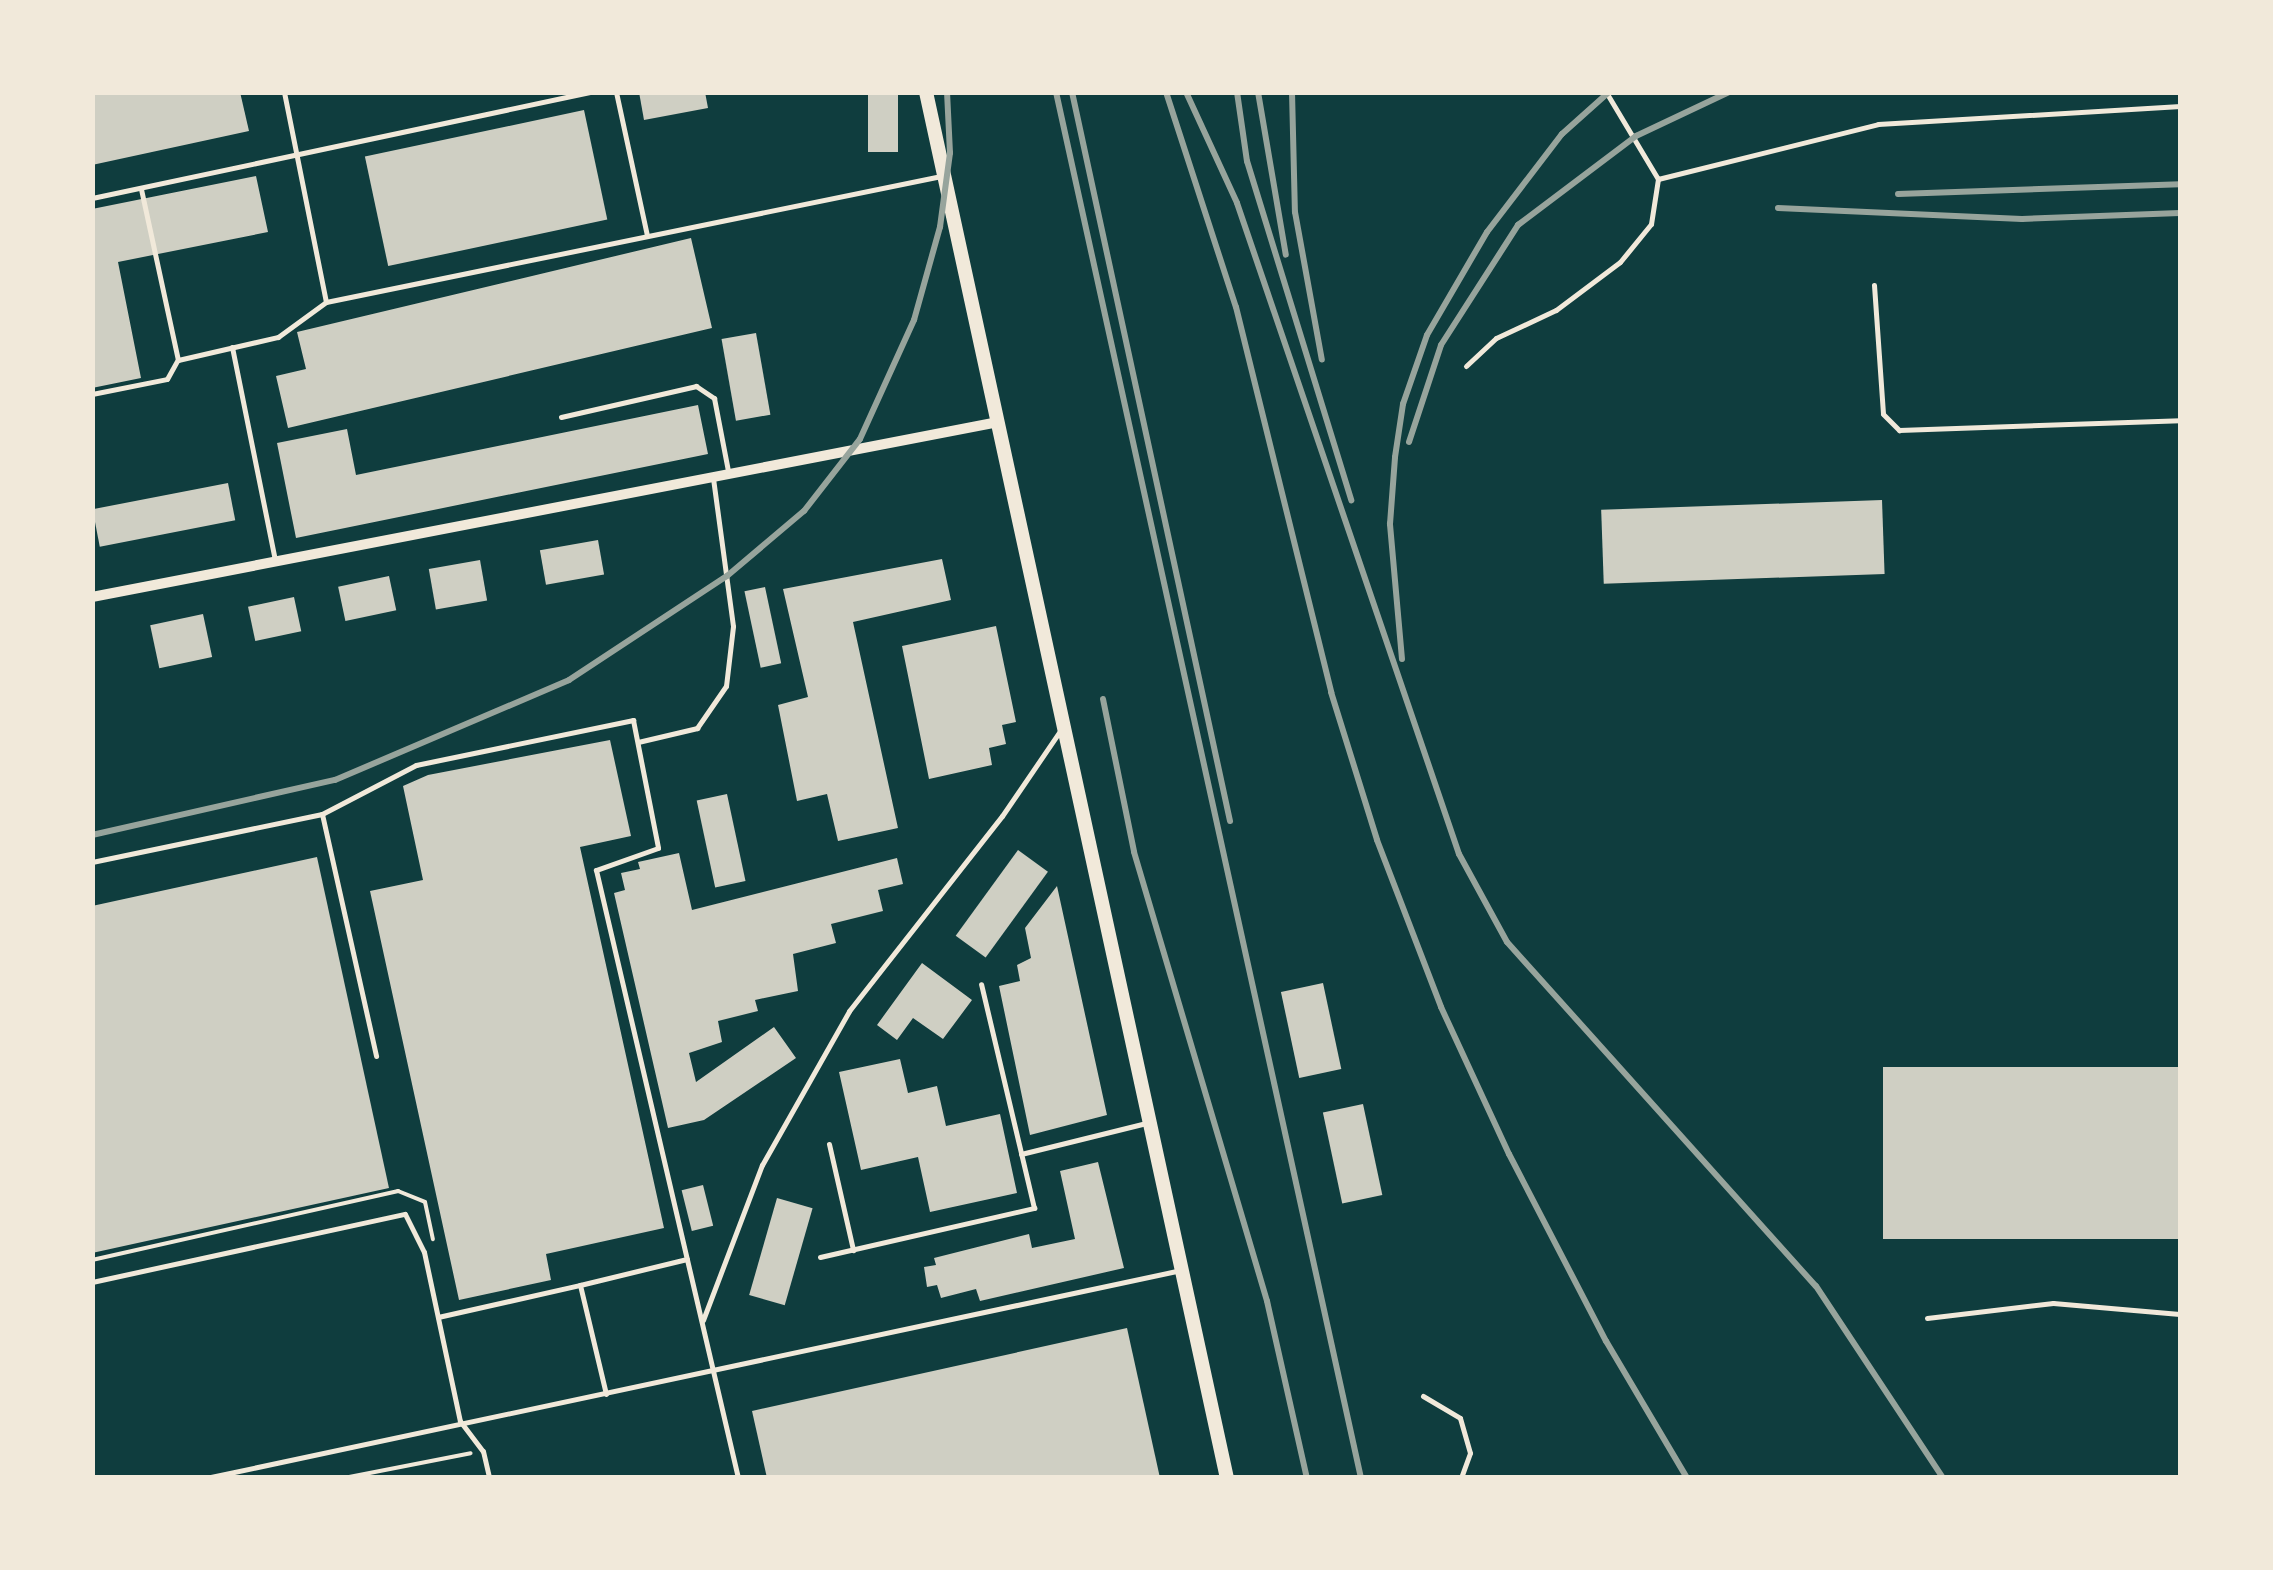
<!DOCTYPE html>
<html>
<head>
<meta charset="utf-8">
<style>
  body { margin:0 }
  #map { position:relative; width:2273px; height:1570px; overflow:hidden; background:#0f3d3e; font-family:"Work Sans",sans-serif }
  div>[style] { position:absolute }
  .building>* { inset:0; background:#cfcfc3; transform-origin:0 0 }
  .path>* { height:4px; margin:-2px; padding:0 2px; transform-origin:2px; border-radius:2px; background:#f1e9da }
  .service>* { height:5px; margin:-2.5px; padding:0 2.5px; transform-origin:2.5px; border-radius:2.5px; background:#f1e9da }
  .minor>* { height:10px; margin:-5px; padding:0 5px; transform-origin:5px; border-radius:5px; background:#f1e9da }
  .secondary>* { height:14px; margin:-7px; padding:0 7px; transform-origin:7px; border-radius:7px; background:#f1e9da }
  .rail>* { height:6px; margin:-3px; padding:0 3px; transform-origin:3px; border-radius:3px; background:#97a49c }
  span { translate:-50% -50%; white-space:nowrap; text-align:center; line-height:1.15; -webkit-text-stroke:9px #f1e9da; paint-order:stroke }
  .frame { position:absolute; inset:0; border:95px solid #f1e9da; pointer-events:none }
</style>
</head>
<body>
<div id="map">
  <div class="building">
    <i style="clip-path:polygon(92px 92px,240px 92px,249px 131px,92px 165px)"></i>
    <i style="clip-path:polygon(639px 92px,705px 92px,708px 108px,644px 120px)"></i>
    <i style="left:868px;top:92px;width:30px;height:60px"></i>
    <i style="left:584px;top:110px;width:112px;height:224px;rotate:78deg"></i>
    <i style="clip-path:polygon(256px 176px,268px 232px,118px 262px,141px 378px,92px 388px,92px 209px)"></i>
    <i style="clip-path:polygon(691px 238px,712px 328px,288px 428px,276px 376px,306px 369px,297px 332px)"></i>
    <i style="left:756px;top:333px;width:83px;height:35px;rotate:80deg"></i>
    <i style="clip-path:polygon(698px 405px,708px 454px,296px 538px,277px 443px,347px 429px,356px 475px)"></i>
    <i style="left:228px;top:483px;width:38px;height:138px;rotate:79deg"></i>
    <i style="left:1882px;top:500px;width:74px;height:281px;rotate:88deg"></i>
    <i style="left:598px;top:540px;width:35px;height:59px;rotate:80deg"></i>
    <i style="clip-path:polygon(942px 559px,951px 600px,853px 622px,898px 828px,838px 841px,827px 794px,797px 801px,778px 705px,808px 697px,783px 589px)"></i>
    <i style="left:480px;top:560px;width:41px;height:52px;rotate:80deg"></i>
    <i style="left:389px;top:576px;width:35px;height:52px;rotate:78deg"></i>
    <i style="left:765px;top:587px;width:78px;height:21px;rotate:78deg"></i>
    <i style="left:294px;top:597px;width:35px;height:47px;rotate:78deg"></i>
    <i style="left:203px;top:614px;width:44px;height:54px;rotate:78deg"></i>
    <i style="clip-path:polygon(996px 626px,1016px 722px,1002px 725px,1006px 744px,989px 748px,992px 765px,929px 779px,902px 646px)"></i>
    <i style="clip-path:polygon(610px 740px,631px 836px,580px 847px,664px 1228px,546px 1254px,551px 1280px,459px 1300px,370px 891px,423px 880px,403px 786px,428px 775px)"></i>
    <i style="left:727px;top:794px;width:89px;height:31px;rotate:78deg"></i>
    <i style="left:1018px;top:850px;width:37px;height:106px;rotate:36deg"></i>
    <i style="clip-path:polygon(679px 853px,692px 910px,897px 858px,903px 884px,878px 890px,883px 911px,831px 924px,836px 943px,793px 954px,798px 991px,755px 1000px,758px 1011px,718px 1021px,722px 1042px,689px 1053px,696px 1082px,774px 1027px,796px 1058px,704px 1120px,668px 1128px,614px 893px,625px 890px,621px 873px,640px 869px,638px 862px)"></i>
    <i style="clip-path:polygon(317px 857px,389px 1188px,92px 1253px,92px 906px)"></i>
    <i style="clip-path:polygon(1057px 886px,1107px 1115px,1030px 1135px,999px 986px,1020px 981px,1017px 965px,1031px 958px,1025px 928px)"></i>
    <i style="clip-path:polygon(922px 963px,972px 1000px,943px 1039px,913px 1018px,897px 1040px,877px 1025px)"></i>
    <i style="left:1323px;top:983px;width:88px;height:43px;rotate:78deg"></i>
    <i style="clip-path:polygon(900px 1059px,908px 1093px,937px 1086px,946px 1126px,1000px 1114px,1017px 1193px,930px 1212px,918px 1157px,861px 1170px,839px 1072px)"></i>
    <i style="left:2180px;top:1067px;width:172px;height:297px;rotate:90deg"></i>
    <i style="left:1363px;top:1104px;width:93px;height:41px;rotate:78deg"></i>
    <i style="clip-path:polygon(1098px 1162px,1124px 1268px,980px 1301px,976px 1289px,941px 1298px,937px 1285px,927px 1287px,924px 1267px,936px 1265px,934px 1258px,1029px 1234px,1032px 1248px,1075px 1239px,1060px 1171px)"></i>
    <i style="left:703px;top:1185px;width:42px;height:22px;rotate:76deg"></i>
    <i style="left:777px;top:1198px;width:37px;height:101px;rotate:16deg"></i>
    <i style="clip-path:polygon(1127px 1328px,1160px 1478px,767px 1478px,752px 1411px)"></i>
  </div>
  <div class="path">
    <i style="left:92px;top:1260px;width:314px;rotate:-12.7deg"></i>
    <i style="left:398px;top:1191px;width:29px;rotate:22deg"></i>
    <i style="left:425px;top:1202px;width:38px;rotate:78deg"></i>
    <i style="left:344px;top:1478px;width:129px;rotate:-11.1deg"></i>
  </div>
  <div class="service">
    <i style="left:284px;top:92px;width:214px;rotate:78.7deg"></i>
    <i style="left:326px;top:302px;width:628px;rotate:-11.58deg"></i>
    <i style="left:616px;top:92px;width:146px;rotate:77.8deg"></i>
    <i style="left:1658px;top:179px;width:227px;rotate:-14deg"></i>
    <i style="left:1878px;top:124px;width:303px;rotate:-3.4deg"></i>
    <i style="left:141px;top:189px;width:175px;rotate:77.8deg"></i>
    <i style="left:178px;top:360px;width:103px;rotate:-13deg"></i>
    <i style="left:278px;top:337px;width:59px;rotate:-36.1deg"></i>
    <i style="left:92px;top:198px;width:509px;rotate:-12.02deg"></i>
    <i style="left:1874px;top:285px;width:129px;rotate:86deg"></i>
    <i style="left:1883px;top:414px;width:23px;rotate:45deg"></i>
    <i style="left:1899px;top:430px;width:281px;rotate:-2deg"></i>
    <i style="left:232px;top:347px;width:217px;rotate:78.6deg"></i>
    <i style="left:1466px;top:366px;width:41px;rotate:-43deg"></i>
    <i style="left:1496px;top:338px;width:66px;rotate:-25deg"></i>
    <i style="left:1556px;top:310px;width:80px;rotate:-36.9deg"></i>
    <i style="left:1620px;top:262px;width:49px;rotate:-50.8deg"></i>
    <i style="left:1651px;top:224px;width:46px;rotate:-81.2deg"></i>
    <i style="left:1658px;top:179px;width:101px;rotate:-120.9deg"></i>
    <i style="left:92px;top:394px;width:76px;rotate:-11.3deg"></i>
    <i style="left:167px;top:379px;width:21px;rotate:-61deg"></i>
    <i style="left:561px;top:417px;width:139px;rotate:-12.9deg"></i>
    <i style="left:696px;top:386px;width:22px;rotate:34deg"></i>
    <i style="left:714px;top:398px;width:74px;rotate:79.1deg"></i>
    <i style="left:638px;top:742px;width:61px;rotate:-13.3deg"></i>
    <i style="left:697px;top:728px;width:51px;rotate:-55.4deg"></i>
    <i style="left:726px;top:686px;width:60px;rotate:-83.3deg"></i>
    <i style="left:733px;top:626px;width:149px;rotate:-97.7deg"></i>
    <i style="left:322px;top:814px;width:248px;rotate:77.4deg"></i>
    <i style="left:92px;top:862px;width:235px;rotate:-11.8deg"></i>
    <i style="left:322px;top:814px;width:106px;rotate:-27.5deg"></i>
    <i style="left:416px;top:765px;width:222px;rotate:-11.7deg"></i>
    <i style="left:633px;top:720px;width:130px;rotate:78.9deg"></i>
    <i style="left:658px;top:848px;width:66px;rotate:160.5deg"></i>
    <i style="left:596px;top:870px;width:624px;rotate:76.85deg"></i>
    <i style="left:829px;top:1144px;width:109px;rotate:77.2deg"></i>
    <i style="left:1021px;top:1154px;width:129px;rotate:-13.9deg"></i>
    <i style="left:820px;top:1257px;width:220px;rotate:-12.9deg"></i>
    <i style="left:1034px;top:1208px;width:230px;rotate:-103.3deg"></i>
    <i style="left:92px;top:1282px;width:320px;rotate:-12.3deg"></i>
    <i style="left:405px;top:1214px;width:42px;rotate:63.4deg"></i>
    <i style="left:424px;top:1252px;width:173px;rotate:78deg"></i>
    <i style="left:460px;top:1421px;width:38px;rotate:53deg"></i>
    <i style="left:483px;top:1451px;width:28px;rotate:77deg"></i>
    <i style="left:580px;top:1285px;width:110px;rotate:-13.7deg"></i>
    <i style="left:438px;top:1317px;width:146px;rotate:-12.7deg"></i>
    <i style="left:580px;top:1285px;width:112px;rotate:76.6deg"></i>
    <i style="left:1927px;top:1318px;width:127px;rotate:-6.8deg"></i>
    <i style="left:2053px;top:1303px;width:127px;rotate:5deg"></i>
    <i style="left:703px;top:1320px;width:166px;rotate:-69.2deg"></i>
    <i style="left:762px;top:1165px;width:177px;rotate:-60.5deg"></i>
    <i style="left:849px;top:1011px;width:248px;rotate:-51.9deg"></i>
    <i style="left:1002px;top:816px;width:103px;rotate:-55.7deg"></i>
    <i style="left:1423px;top:1396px;width:43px;rotate:30.7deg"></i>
    <i style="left:1460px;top:1418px;width:36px;rotate:74deg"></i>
    <i style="left:1470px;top:1453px;width:27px;rotate:110deg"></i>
    <i style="left:206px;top:1478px;width:997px;rotate:-12.04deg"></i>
  </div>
  <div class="minor">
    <i style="left:92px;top:597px;width:923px;rotate:-10.93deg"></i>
  </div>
  <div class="secondary">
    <i style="left:926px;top:92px;width:1418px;rotate:77.75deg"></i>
  </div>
  <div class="rail">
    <i style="left:1056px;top:92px;width:1419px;rotate:77.59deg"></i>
    <i style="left:1072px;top:92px;width:746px;rotate:77.77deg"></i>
    <i style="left:1166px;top:92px;width:226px;rotate:72deg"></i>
    <i style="left:1236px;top:307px;width:397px;rotate:76.1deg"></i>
    <i style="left:1331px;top:692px;width:155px;rotate:72.7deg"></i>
    <i style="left:1377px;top:840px;width:179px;rotate:69deg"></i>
    <i style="left:1441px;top:1007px;width:162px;rotate:65.2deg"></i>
    <i style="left:1509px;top:1154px;width:211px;rotate:62.6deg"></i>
    <i style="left:1606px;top:1341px;width:159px;rotate:59.4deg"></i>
    <i style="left:1186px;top:92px;width:122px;rotate:65.3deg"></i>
    <i style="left:1237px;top:203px;width:688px;rotate:71.17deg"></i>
    <i style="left:1459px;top:854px;width:100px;rotate:61.4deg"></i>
    <i style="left:1507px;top:942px;width:462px;rotate:48.1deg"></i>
    <i style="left:1816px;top:1286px;width:230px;rotate:56.5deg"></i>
    <i style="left:1237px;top:92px;width:70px;rotate:81.8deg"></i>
    <i style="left:1247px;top:161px;width:355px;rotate:72.9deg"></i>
    <i style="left:1258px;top:92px;width:165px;rotate:80.3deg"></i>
    <i style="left:1292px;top:92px;width:120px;rotate:88.6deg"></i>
    <i style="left:1295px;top:212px;width:150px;rotate:79.7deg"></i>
    <i style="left:1898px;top:194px;width:282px;rotate:-2deg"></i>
    <i style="left:1778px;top:208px;width:244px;rotate:2.6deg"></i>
    <i style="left:2022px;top:219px;width:158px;rotate:-2.2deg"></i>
    <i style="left:1409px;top:442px;width:102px;rotate:-71.7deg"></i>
    <i style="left:1441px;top:345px;width:143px;rotate:-57.3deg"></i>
    <i style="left:1518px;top:225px;width:148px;rotate:-37deg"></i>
    <i style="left:1636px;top:136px;width:103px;rotate:-25.3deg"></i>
    <i style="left:1402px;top:659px;width:136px;rotate:-95.1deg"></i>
    <i style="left:1390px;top:524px;width:67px;rotate:-85.7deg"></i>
    <i style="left:1395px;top:457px;width:54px;rotate:-81.4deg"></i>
    <i style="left:1403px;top:404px;width:73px;rotate:-70.8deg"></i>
    <i style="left:1427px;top:335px;width:119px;rotate:-59.8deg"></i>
    <i style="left:1487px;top:232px;width:123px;rotate:-52.6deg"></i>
    <i style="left:1562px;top:134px;width:63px;rotate:-41.8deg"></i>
    <i style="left:1103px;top:699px;width:156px;rotate:78.5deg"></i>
    <i style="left:1134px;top:852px;width:468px;rotate:73.5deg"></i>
    <i style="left:1267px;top:1301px;width:181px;rotate:77.3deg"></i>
    <i style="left:92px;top:835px;width:249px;rotate:-12.8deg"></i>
    <i style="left:335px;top:780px;width:254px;rotate:-23.1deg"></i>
    <i style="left:569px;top:680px;width:189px;rotate:-33.4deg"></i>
    <i style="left:727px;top:576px;width:101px;rotate:-40.2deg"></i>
    <i style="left:804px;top:511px;width:91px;rotate:-52.1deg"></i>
    <i style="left:860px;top:439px;width:131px;rotate:-65.6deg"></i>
    <i style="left:914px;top:320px;width:97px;rotate:-74.4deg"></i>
    <i style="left:940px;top:227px;width:75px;rotate:-82.3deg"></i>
    <i style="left:950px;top:153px;width:61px;rotate:-92.8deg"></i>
  </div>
  <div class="frame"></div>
</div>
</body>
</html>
